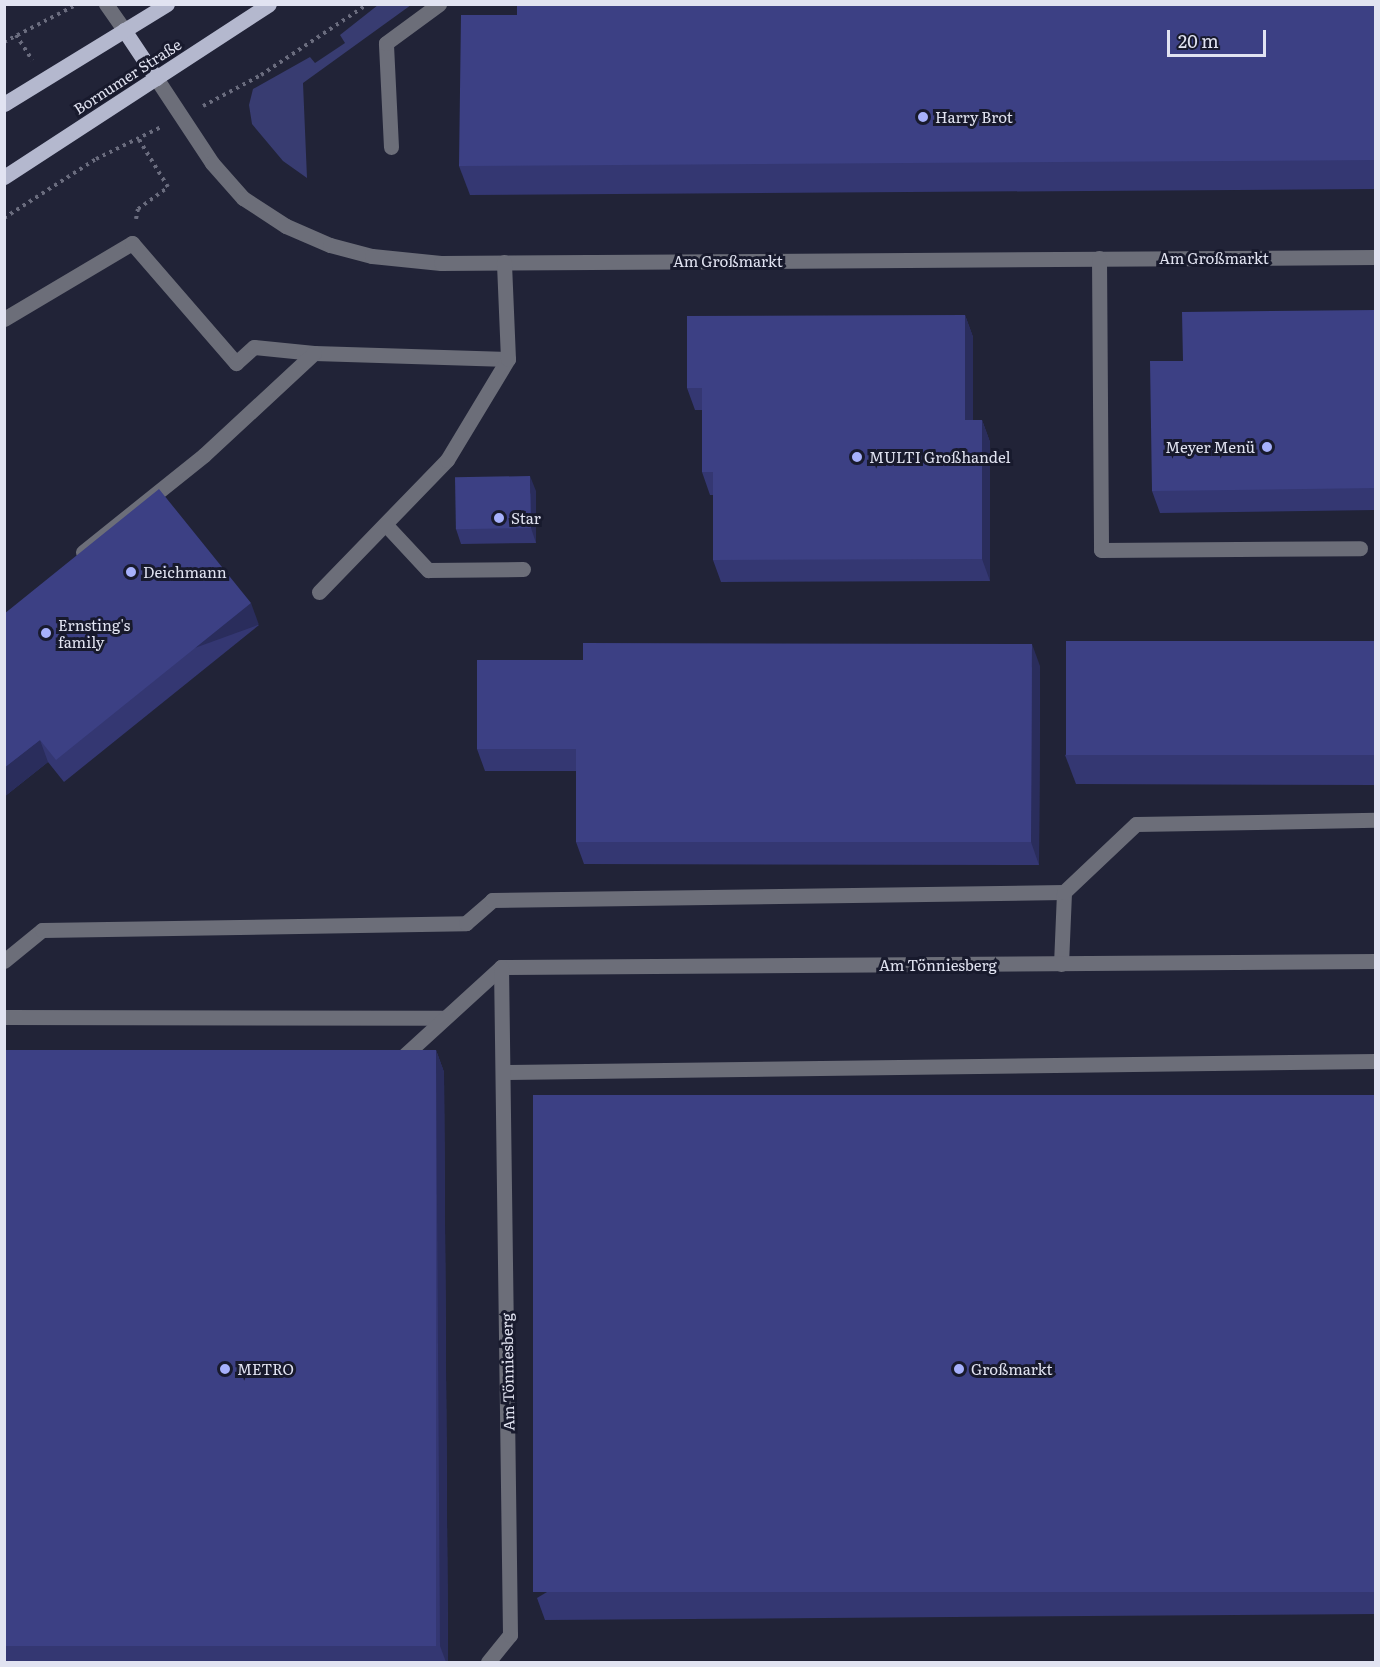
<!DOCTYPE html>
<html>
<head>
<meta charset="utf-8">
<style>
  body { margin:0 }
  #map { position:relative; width:1380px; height:1667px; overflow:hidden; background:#212337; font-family:Literata,serif }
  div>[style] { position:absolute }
  .green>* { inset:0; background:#383c71 }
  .path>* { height:4px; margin-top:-2px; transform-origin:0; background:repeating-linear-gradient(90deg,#6a6c7e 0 3px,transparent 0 7.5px) }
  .minor>* { height:15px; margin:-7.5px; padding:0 7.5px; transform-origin:7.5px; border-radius:7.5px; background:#6c6e79 }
  .major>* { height:15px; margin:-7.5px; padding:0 7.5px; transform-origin:7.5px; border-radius:7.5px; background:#b4b8ce }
  .wall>* { inset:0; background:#343772 }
  .shaded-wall>* { inset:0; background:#2a2d5c; transform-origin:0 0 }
  .building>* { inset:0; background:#3c4084; transform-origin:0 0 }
  .dots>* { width:16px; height:16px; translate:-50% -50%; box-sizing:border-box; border:3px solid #181a2d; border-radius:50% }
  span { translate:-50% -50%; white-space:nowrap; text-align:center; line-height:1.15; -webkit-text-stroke:6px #181a2d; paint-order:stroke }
  .street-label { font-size:15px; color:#e1e3f1 }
  .poi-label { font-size:15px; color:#e1e3f1 }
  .left { translate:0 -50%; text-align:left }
  .right { translate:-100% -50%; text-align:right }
  .frame { position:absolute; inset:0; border:6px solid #e1e3f1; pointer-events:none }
  .scale { position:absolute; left:1167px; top:30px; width:99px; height:27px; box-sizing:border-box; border:3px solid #e1e3f1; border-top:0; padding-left:8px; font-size:18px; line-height:21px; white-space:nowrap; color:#e1e3f1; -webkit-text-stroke:4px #181a2d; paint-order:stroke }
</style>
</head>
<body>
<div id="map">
  <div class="green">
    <i style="clip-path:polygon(378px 5px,411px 5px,303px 83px,307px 178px,283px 161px,252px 124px,249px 105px,253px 89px,310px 57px,315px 63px,345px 43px,340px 35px)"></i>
  </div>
  <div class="path">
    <i style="left:16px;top:35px;width:30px;rotate:57deg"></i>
    <i style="left:4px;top:42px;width:83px;rotate:-27.2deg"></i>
    <i style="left:203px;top:106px;width:66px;rotate:-28.1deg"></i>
    <i style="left:261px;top:75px;width:128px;rotate:-33.6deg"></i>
    <i style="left:4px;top:218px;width:109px;rotate:-32.7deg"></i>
    <i style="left:96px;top:159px;width:72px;rotate:-26.2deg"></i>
    <i style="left:136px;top:219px;width:10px;rotate:-79deg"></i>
    <i style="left:138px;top:209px;width:37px;rotate:-36deg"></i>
    <i style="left:168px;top:187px;width:57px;rotate:-121.5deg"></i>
  </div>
  <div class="minor">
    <i style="left:106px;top:4px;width:32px;rotate:55deg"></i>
    <i style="left:156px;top:78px;width:102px;rotate:56.6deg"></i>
    <i style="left:212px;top:163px;width:47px;rotate:48.5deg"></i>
    <i style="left:243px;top:198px;width:51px;rotate:33.1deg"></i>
    <i style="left:286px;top:226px;width:48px;rotate:23.4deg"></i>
    <i style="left:330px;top:245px;width:43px;rotate:14.7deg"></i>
    <i style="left:372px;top:256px;width:69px;rotate:5.8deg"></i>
    <i style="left:441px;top:263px;width:935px;rotate:-0.37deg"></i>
    <i style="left:391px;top:147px;width:104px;rotate:-92.8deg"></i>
    <i style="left:386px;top:43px;width:66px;rotate:-36.3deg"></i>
    <i style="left:1099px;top:258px;width:292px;rotate:89.6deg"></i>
    <i style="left:1101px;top:550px;width:259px;rotate:-0.4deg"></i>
    <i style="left:4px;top:319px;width:149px;rotate:-30.7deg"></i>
    <i style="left:132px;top:243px;width:159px;rotate:49.1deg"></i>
    <i style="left:236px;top:363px;width:24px;rotate:-42deg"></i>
    <i style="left:254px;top:347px;width:60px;rotate:5.7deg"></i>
    <i style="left:314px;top:353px;width:194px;rotate:1.8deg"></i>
    <i style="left:386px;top:525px;width:62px;rotate:47deg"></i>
    <i style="left:428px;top:570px;width:95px;rotate:-0.6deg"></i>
    <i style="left:83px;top:552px;width:155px;rotate:-38.7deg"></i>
    <i style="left:204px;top:455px;width:150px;rotate:-42.8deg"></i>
    <i style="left:319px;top:592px;width:184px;rotate:-45.9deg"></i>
    <i style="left:447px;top:460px;width:118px;rotate:-58.9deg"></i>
    <i style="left:508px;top:359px;width:97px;rotate:-92.4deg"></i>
    <i style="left:4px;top:961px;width:49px;rotate:-39.2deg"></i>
    <i style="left:42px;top:930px;width:424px;rotate:-0.9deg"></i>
    <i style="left:466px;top:923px;width:35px;rotate:-41deg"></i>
    <i style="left:492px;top:900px;width:572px;rotate:-0.8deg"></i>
    <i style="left:1061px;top:964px;width:72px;rotate:-87.6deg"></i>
    <i style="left:1064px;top:892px;width:99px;rotate:-43.4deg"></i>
    <i style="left:1136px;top:824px;width:240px;rotate:-1deg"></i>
    <i style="left:4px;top:1017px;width:441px;rotate:0.1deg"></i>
    <i style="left:396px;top:1063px;width:142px;rotate:-42.4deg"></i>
    <i style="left:501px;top:967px;width:875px;rotate:-0.39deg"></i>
    <i style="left:503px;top:1072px;width:873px;rotate:-0.72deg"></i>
    <i style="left:488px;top:1662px;width:35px;rotate:-51deg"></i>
    <i style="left:510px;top:1635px;width:668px;rotate:-90.77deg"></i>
  </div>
  <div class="major">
    <i style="left:124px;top:30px;width:58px;rotate:56.3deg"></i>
    <i style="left:4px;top:104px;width:191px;rotate:-31.5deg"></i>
    <i style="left:4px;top:177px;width:316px;rotate:-33.1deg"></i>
  </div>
  <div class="wall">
    <i style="clip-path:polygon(1376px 4px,1376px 189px,470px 195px,459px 166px,517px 15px)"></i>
    <i style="clip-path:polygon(1376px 310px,1376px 566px,1375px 510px,1160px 513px,1152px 491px,1183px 361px)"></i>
    <i style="clip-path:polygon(965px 315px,973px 337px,973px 420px,982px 420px,990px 442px,990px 581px,721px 582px,713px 560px,713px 495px,710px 495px,702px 472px,702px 410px,695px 410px,687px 388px)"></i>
    <i style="clip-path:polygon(536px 491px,536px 543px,461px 544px,456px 529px)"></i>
    <i style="clip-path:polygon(4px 614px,259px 625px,64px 782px,48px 762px,4px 797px)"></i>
    <i style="clip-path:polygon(1376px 642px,1376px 785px,1076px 784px,1065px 755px)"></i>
    <i style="clip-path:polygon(1040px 666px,1039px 865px,584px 864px,576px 842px,576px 771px,485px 771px,477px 749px)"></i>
    <i style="clip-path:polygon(436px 1050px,444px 1072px,448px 1662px,4px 1662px,4px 1053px)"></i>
    <i style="clip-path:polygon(1376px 1095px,1376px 1614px,545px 1620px,537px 1598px)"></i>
  </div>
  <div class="shaded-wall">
    <i style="clip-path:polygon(965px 315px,973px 337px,973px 442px,965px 420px)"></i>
    <i style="clip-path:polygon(982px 420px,990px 442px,990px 581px,982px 559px)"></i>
    <i style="clip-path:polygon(530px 476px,536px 491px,536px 543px,531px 528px)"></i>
    <i style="left:251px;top:603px;width:23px;height:250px;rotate:70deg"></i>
    <i style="clip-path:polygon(1032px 644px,1040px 666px,1039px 865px,1031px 842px)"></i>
    <i style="clip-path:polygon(40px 740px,48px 762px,4px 797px,4px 768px)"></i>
    <i style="clip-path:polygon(436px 1050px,444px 1072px,448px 1662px,446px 1662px,440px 1646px)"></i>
  </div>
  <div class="building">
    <i style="clip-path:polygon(517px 4px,1376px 4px,1376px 160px,459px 166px,461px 15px,517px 15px)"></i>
    <i style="clip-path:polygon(1376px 310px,1376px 565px,1375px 488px,1152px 491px,1150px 361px,1183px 361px,1182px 312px)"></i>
    <i style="clip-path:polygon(965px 315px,965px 420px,982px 420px,982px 559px,713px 560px,713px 472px,702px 472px,702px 388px,687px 388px,687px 316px)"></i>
    <i style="left:530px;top:476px;width:52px;height:75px;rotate:89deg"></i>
    <i style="clip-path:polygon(159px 489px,251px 603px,56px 760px,40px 740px,4px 768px,4px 614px)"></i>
    <i style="left:1066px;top:641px;width:310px;height:114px"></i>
    <i style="clip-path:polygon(583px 643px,1032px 644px,1031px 842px,576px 842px,576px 749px,477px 749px,477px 660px,583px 660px)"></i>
    <i style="left:436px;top:1050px;width:596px;height:432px;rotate:90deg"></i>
    <i style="left:1376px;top:1095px;width:497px;height:843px;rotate:90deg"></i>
  </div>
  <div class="dots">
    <i style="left:923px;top:117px;background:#a7b1fc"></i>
    <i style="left:1267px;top:447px;background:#a7b1fc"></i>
    <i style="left:857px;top:457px;background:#a7b1fc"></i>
    <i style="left:499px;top:518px;background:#a7b1fc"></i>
    <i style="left:131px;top:572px;background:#a7b1fc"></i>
    <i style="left:46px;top:633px;background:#a7b1fc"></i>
    <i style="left:225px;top:1369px;background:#a7b1fc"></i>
    <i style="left:959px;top:1369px;background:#a7b1fc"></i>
  </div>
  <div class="street-label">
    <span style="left:127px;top:76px;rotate:-33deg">Bornumer Straße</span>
    <span style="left:1214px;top:258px">Am Großmarkt</span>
    <span style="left:728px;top:261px">Am Großmarkt</span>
    <span style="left:938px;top:965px">Am Tönniesberg</span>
    <span style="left:507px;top:1372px;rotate:-91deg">Am Tönniesberg</span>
  </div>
  <div class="poi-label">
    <span class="left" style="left:935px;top:117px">Harry Brot</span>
    <span class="right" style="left:1255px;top:447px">Meyer Menü</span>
    <span class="left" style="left:869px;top:457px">MULTI Großhandel</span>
    <span class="left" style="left:511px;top:518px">Star</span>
    <span class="left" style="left:143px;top:572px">Deichmann</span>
    <span class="left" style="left:58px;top:633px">Ernsting's<br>family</span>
    <span class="left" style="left:237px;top:1369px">METRO</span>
    <span class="left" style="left:971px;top:1369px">Großmarkt</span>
  </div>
  <div class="frame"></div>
  <div class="scale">20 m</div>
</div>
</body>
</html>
